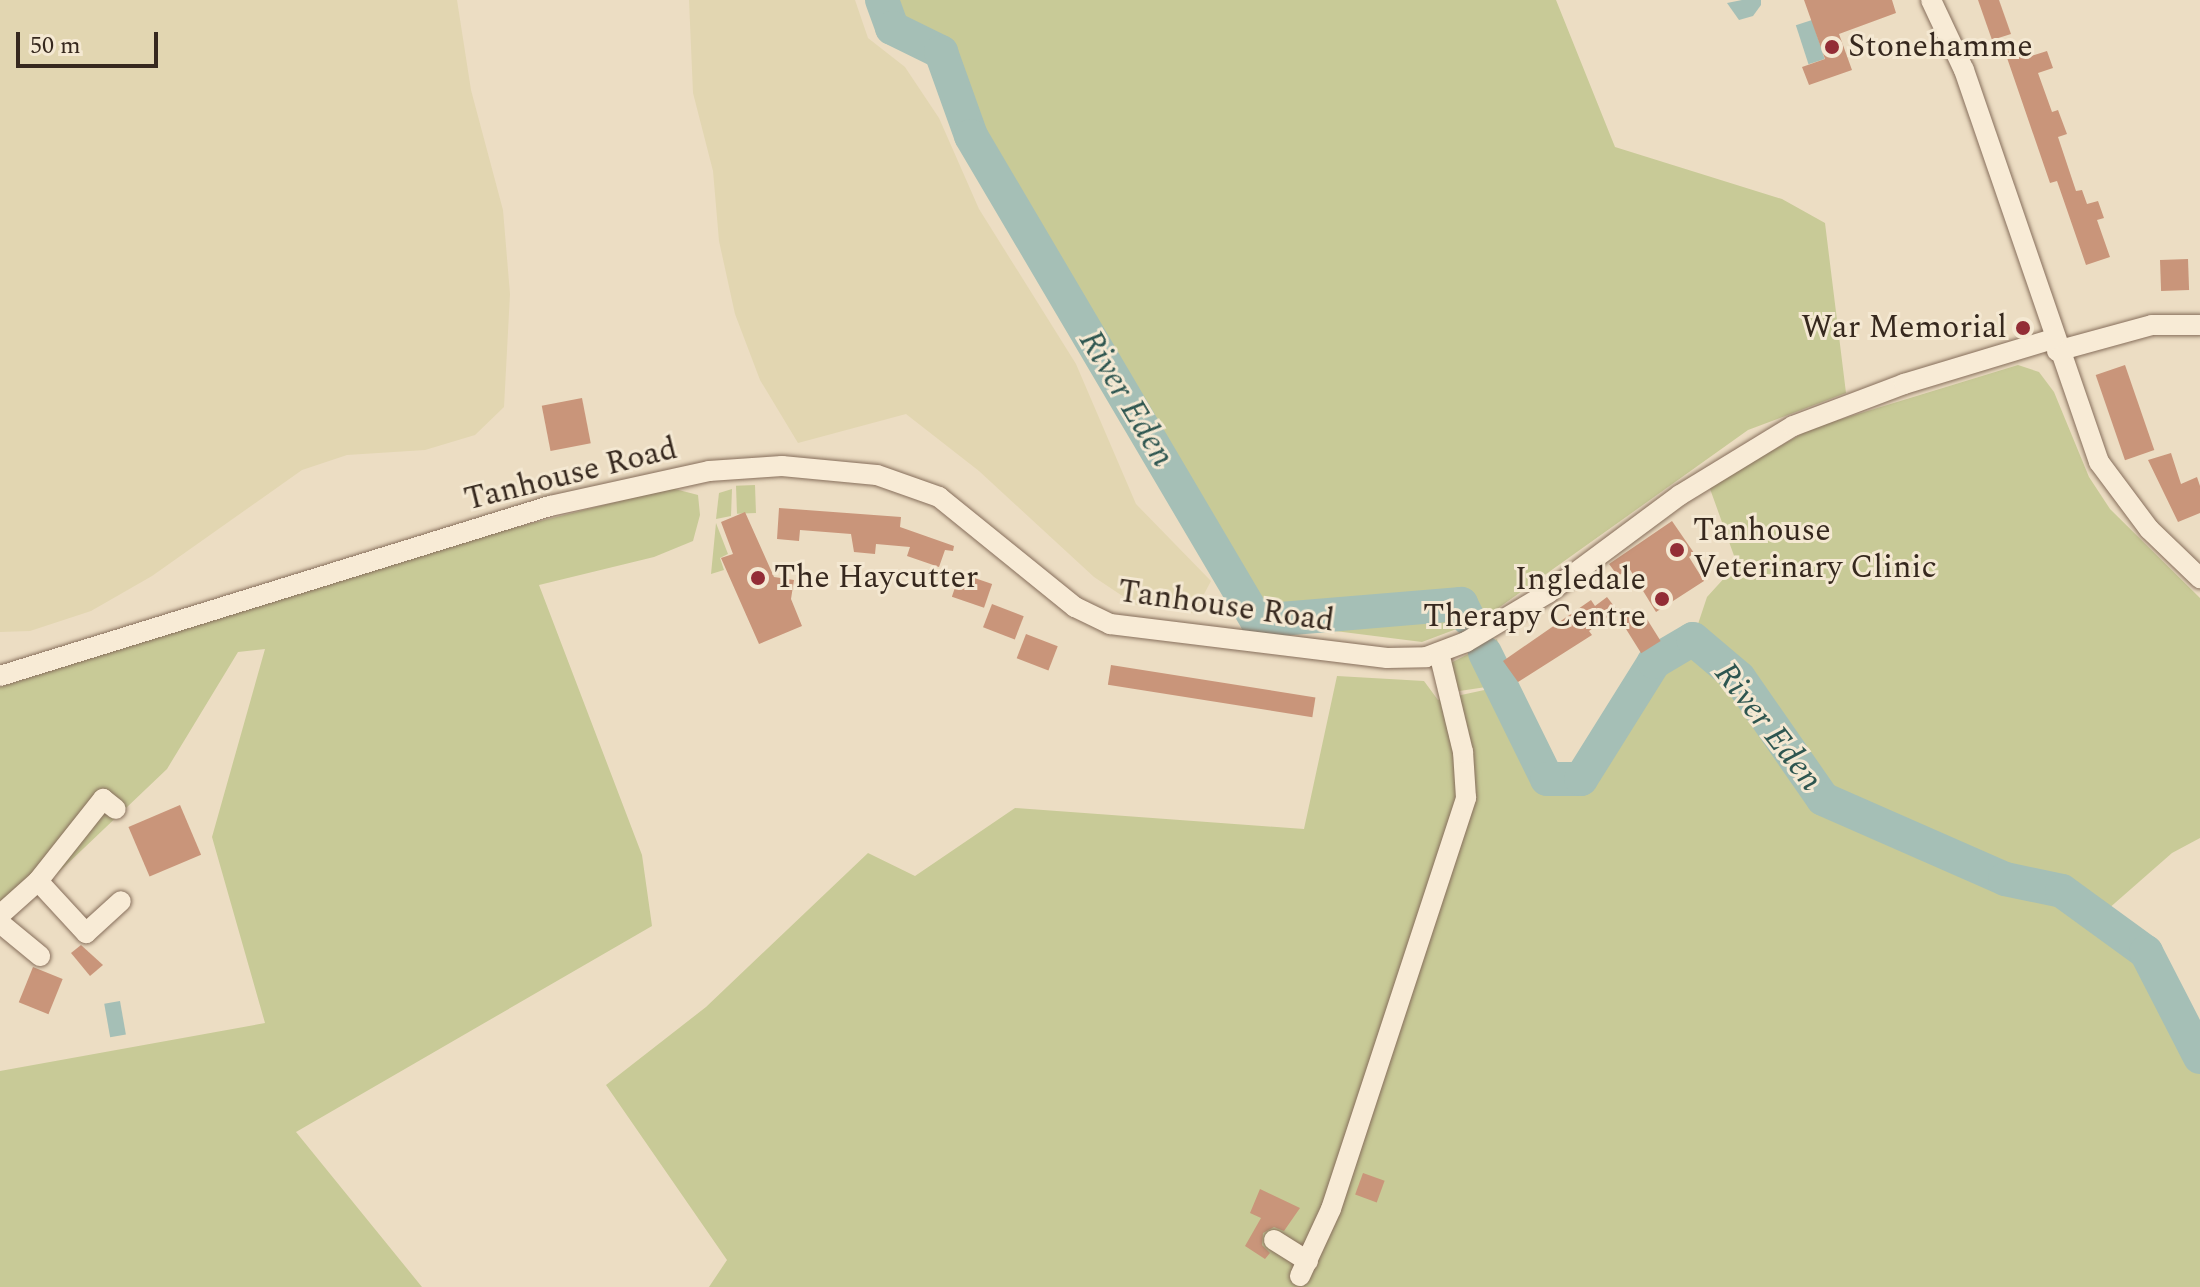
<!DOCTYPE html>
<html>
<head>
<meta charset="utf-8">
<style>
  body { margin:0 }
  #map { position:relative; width:2200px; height:1287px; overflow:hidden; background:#ecddc3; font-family:Spectral,serif }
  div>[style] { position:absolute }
  .farmland>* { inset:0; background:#e2d6b1 }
  .green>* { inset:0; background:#c8ca97; transform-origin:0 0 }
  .water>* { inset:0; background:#a5bfb6; transform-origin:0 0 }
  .river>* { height:34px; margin:-17px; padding:0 17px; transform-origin:17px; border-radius:17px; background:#a5bfb6 }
  .building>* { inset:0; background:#c9957a; transform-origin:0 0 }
  .roads { filter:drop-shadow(0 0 2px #866e5b) drop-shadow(0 0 2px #866e5b) }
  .minor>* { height:20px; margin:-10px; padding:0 10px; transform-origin:10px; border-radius:10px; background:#f8ebd6 }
  .dots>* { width:22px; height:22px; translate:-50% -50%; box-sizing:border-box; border:4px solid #f4e8d2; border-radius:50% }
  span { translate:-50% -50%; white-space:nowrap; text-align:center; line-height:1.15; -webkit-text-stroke:6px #f4e8d2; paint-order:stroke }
  .poi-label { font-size:32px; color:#36281e }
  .left { translate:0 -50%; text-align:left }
  .right { translate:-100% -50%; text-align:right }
  .street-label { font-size:32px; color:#36281e }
  .water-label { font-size:34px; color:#2e5650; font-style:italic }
  .scale { position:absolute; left:16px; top:32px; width:142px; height:36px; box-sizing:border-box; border:4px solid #36281e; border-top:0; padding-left:10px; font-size:24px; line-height:28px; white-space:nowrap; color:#36281e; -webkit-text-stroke:6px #f4e8d2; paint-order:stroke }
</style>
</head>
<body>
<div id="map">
  <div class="farmland">
    <i style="clip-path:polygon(0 0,457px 0,471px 90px,503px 210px,510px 294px,504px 407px,475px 435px,425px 450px,347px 455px,302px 470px,152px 576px,91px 611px,30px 631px,0 632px)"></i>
    <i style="clip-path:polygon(689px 0,855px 0,868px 38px,905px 67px,939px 118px,979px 209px,1076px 364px,1136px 504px,1211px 581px,1194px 613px,1136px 605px,1094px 577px,979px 471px,906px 414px,798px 443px,760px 380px,735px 314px,719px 241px,713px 171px,693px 93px)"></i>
  </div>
  <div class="green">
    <i style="clip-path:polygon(882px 0,1556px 0,1615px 147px,1782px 199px,1825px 223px,1846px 393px,1748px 430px,1483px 619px,1422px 642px,1257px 621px,971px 136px,941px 52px,892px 28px)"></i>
    <i style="clip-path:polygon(2018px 365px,2039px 372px,2054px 392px,2089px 477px,2110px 509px,2200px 598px,2200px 838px,2172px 853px,2099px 917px,2146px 952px,2200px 1057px,2200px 1287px,709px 1287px,727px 1260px,606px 1085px,706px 1007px,868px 853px,915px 876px,1015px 808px,1304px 829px,1337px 676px,1424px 681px,1438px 700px,1489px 689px,1509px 709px,1547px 779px,1591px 763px,1654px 662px,1693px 639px,1707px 597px,1737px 564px,1709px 486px,1812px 428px)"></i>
    <i style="left:755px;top:485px;width:28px;height:19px;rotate:88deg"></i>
    <i style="clip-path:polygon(671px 488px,698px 495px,700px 515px,693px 541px,654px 557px,539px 585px,642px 855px,652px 926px,296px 1132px,422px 1287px,0 1287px,0 1071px,265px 1023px,212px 837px,265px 649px,238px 652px,167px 769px,0 928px,0 687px,438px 547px)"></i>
    <i style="clip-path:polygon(732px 489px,731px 516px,716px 519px,719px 493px)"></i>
    <i style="clip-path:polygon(716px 523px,728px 554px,720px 558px,724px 570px,711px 574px)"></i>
    <i style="clip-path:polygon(1497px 639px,1506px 684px,1453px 692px,1445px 666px)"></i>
  </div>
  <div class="water">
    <i style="clip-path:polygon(1742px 0,1761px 0,1761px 5px,1753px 16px,1739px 20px,1727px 3px)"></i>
    <i style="left:1812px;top:20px;width:41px;height:17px;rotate:72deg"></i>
    <i style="left:120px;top:1001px;width:34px;height:16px;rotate:80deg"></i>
  </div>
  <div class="river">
    <i style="left:882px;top:0;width:30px;rotate:70deg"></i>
    <i style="left:892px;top:28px;width:55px;rotate:26.1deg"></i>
    <i style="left:941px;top:52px;width:89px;rotate:70.3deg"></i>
    <i style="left:971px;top:136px;width:563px;rotate:59.47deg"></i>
    <i style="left:1257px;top:621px;width:205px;rotate:-4.8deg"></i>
    <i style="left:1461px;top:604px;width:16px;rotate:63deg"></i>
    <i style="left:1485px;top:653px;width:140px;rotate:63.8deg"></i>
    <i style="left:1547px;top:779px;width:34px"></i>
    <i style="left:1581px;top:779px;width:138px;rotate:-58deg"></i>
    <i style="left:1654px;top:662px;width:45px;rotate:-30.5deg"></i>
    <i style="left:1693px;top:639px;width:60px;rotate:40.3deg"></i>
    <i style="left:1739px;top:678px;width:147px;rotate:55.2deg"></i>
    <i style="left:1823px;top:799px;width:199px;rotate:23.7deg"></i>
    <i style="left:2005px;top:879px;width:58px;rotate:11.9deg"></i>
    <i style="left:2062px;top:891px;width:104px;rotate:36deg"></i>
    <i style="left:2146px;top:952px;width:118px;rotate:62.8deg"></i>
  </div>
  <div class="building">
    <i style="clip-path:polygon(1804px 0,1892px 0,1896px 13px,1839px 34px,1852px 70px,1809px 85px,1802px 67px,1825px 59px)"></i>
    <i style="clip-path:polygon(1978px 0,1999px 0,2011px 34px,1992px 40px)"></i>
    <i style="clip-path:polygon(2027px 45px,2031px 56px,2047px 51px,2053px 68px,2038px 73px,2052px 112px,2058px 110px,2067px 134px,2058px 137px,2076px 191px,2082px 190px,2087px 204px,2098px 201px,2104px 218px,2097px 220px,2110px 257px,2086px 265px,2057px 181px,2050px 183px,2005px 52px)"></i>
    <i style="left:2188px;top:259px;width:31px;height:28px;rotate:88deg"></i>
    <i style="left:2125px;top:365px;width:90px;height:31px;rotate:71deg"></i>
    <i style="left:582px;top:398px;width:46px;height:41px;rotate:79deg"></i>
    <i style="clip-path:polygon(2171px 453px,2181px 484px,2197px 477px,2200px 486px,2200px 513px,2178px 522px,2148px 460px)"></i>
    <i style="clip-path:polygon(779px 508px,901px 517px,900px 527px,954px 546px,953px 551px,945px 550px,939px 567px,907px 556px,910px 547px,876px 544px,875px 554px,854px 552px,851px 534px,800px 530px,799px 541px,777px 539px)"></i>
    <i style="clip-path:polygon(745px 512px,774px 577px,794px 580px,791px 599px,802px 626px,759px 644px,721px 558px,733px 554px,721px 522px)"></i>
    <i style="clip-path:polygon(1672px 521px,1694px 553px,1689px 557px,1704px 581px,1656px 612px,1629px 568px,1618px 576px,1609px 564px)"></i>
    <i style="left:960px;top:573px;width:34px;height:25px;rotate:19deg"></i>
    <i style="clip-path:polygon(1607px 597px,1617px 610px,1589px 631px,1592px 635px,1518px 682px,1503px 661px,1591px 600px,1595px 606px)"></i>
    <i style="left:992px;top:604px;width:34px;height:25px;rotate:21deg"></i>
    <i style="left:1640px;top:608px;width:39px;height:23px;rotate:58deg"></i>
    <i style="left:1026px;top:634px;width:34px;height:26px;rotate:21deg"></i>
    <i style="left:1111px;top:665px;width:207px;height:20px;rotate:9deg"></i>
    <i style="left:180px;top:805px;width:54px;height:56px;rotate:67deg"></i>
    <i style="clip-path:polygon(81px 945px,103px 965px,90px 976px,71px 953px)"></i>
    <i style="left:33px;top:967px;width:32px;height:38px;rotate:22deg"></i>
    <i style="left:1363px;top:1173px;width:23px;height:23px;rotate:20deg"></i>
    <i style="clip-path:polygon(1260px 1189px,1300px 1208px,1284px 1231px,1274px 1227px,1263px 1233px,1262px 1245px,1270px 1253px,1265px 1259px,1245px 1246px,1261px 1218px,1250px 1213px)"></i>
  </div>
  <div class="roads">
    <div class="minor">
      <i style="left:1931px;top:0;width:77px;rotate:64.8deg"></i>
      <i style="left:1964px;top:70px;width:415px;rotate:71deg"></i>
      <i style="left:2099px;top:462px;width:84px;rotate:53.3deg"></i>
      <i style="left:2149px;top:529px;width:71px;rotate:43.9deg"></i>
      <i style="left:2057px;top:351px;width:98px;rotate:-15.3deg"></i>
      <i style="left:2152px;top:325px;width:48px"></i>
      <i style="left:0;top:676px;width:576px;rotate:-17.18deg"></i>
      <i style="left:550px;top:506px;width:163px;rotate:-12.4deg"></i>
      <i style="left:709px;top:471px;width:73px;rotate:-3.9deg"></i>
      <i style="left:782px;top:466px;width:95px;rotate:5.4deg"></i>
      <i style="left:877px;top:475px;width:66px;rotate:19.5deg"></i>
      <i style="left:939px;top:497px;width:175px;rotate:39deg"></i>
      <i style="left:1075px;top:607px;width:39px;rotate:26deg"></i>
      <i style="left:1110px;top:624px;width:279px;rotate:7deg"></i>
      <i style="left:1387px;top:658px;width:39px;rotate:-1deg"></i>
      <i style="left:1426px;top:657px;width:43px;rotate:-20.6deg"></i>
      <i style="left:1466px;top:642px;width:96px;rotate:-30.9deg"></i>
      <i style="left:1548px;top:593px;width:164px;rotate:-36.6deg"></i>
      <i style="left:1680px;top:495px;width:132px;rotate:-31.4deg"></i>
      <i style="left:1793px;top:426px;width:119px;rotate:-20.7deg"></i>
      <i style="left:1904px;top:384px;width:156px;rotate:-16.8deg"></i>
      <i style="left:38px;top:881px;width:71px;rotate:47.3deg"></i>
      <i style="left:86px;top:933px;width:47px;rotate:-42.4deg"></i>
      <i style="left:0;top:915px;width:51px;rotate:-41.8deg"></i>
      <i style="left:38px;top:881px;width:105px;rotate:-51.6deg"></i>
      <i style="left:103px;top:799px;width:16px;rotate:38deg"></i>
      <i style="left:0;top:923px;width:52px;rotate:39.5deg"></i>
      <i style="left:1274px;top:1240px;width:40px;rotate:32deg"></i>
      <i style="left:1300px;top:1276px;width:74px;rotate:-65.2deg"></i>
      <i style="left:1331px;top:1209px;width:433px;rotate:-71.8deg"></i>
      <i style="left:1466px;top:798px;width:46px;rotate:-93.7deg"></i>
      <i style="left:1463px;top:752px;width:102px;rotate:-103.6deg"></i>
    </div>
  </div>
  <div class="dots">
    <i style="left:1832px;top:47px;background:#932d36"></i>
    <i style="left:2023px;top:328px;background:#932d36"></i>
    <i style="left:1677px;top:550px;background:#932d36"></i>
    <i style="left:758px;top:578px;background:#932d36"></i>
    <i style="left:1662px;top:599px;background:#932d36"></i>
  </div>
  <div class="poi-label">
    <span class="left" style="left:1848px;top:47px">Stonehamme</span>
    <span class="right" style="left:2007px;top:328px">War Memorial</span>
    <span class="left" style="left:1693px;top:550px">Tanhouse<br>Veterinary Clinic</span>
    <span class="left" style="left:774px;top:578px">The Haycutter</span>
    <span class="right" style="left:1646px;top:599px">Ingledale<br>Therapy Centre</span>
  </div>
  <div class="street-label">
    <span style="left:571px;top:475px;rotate:-14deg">Tanhouse Road</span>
    <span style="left:1226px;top:607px;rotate:8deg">Tanhouse Road</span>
  </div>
  <div class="water-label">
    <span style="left:1126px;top:399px;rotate:59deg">River Eden</span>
    <span style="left:1768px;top:727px;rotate:52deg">River Eden</span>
  </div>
  <div class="scale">50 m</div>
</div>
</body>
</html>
